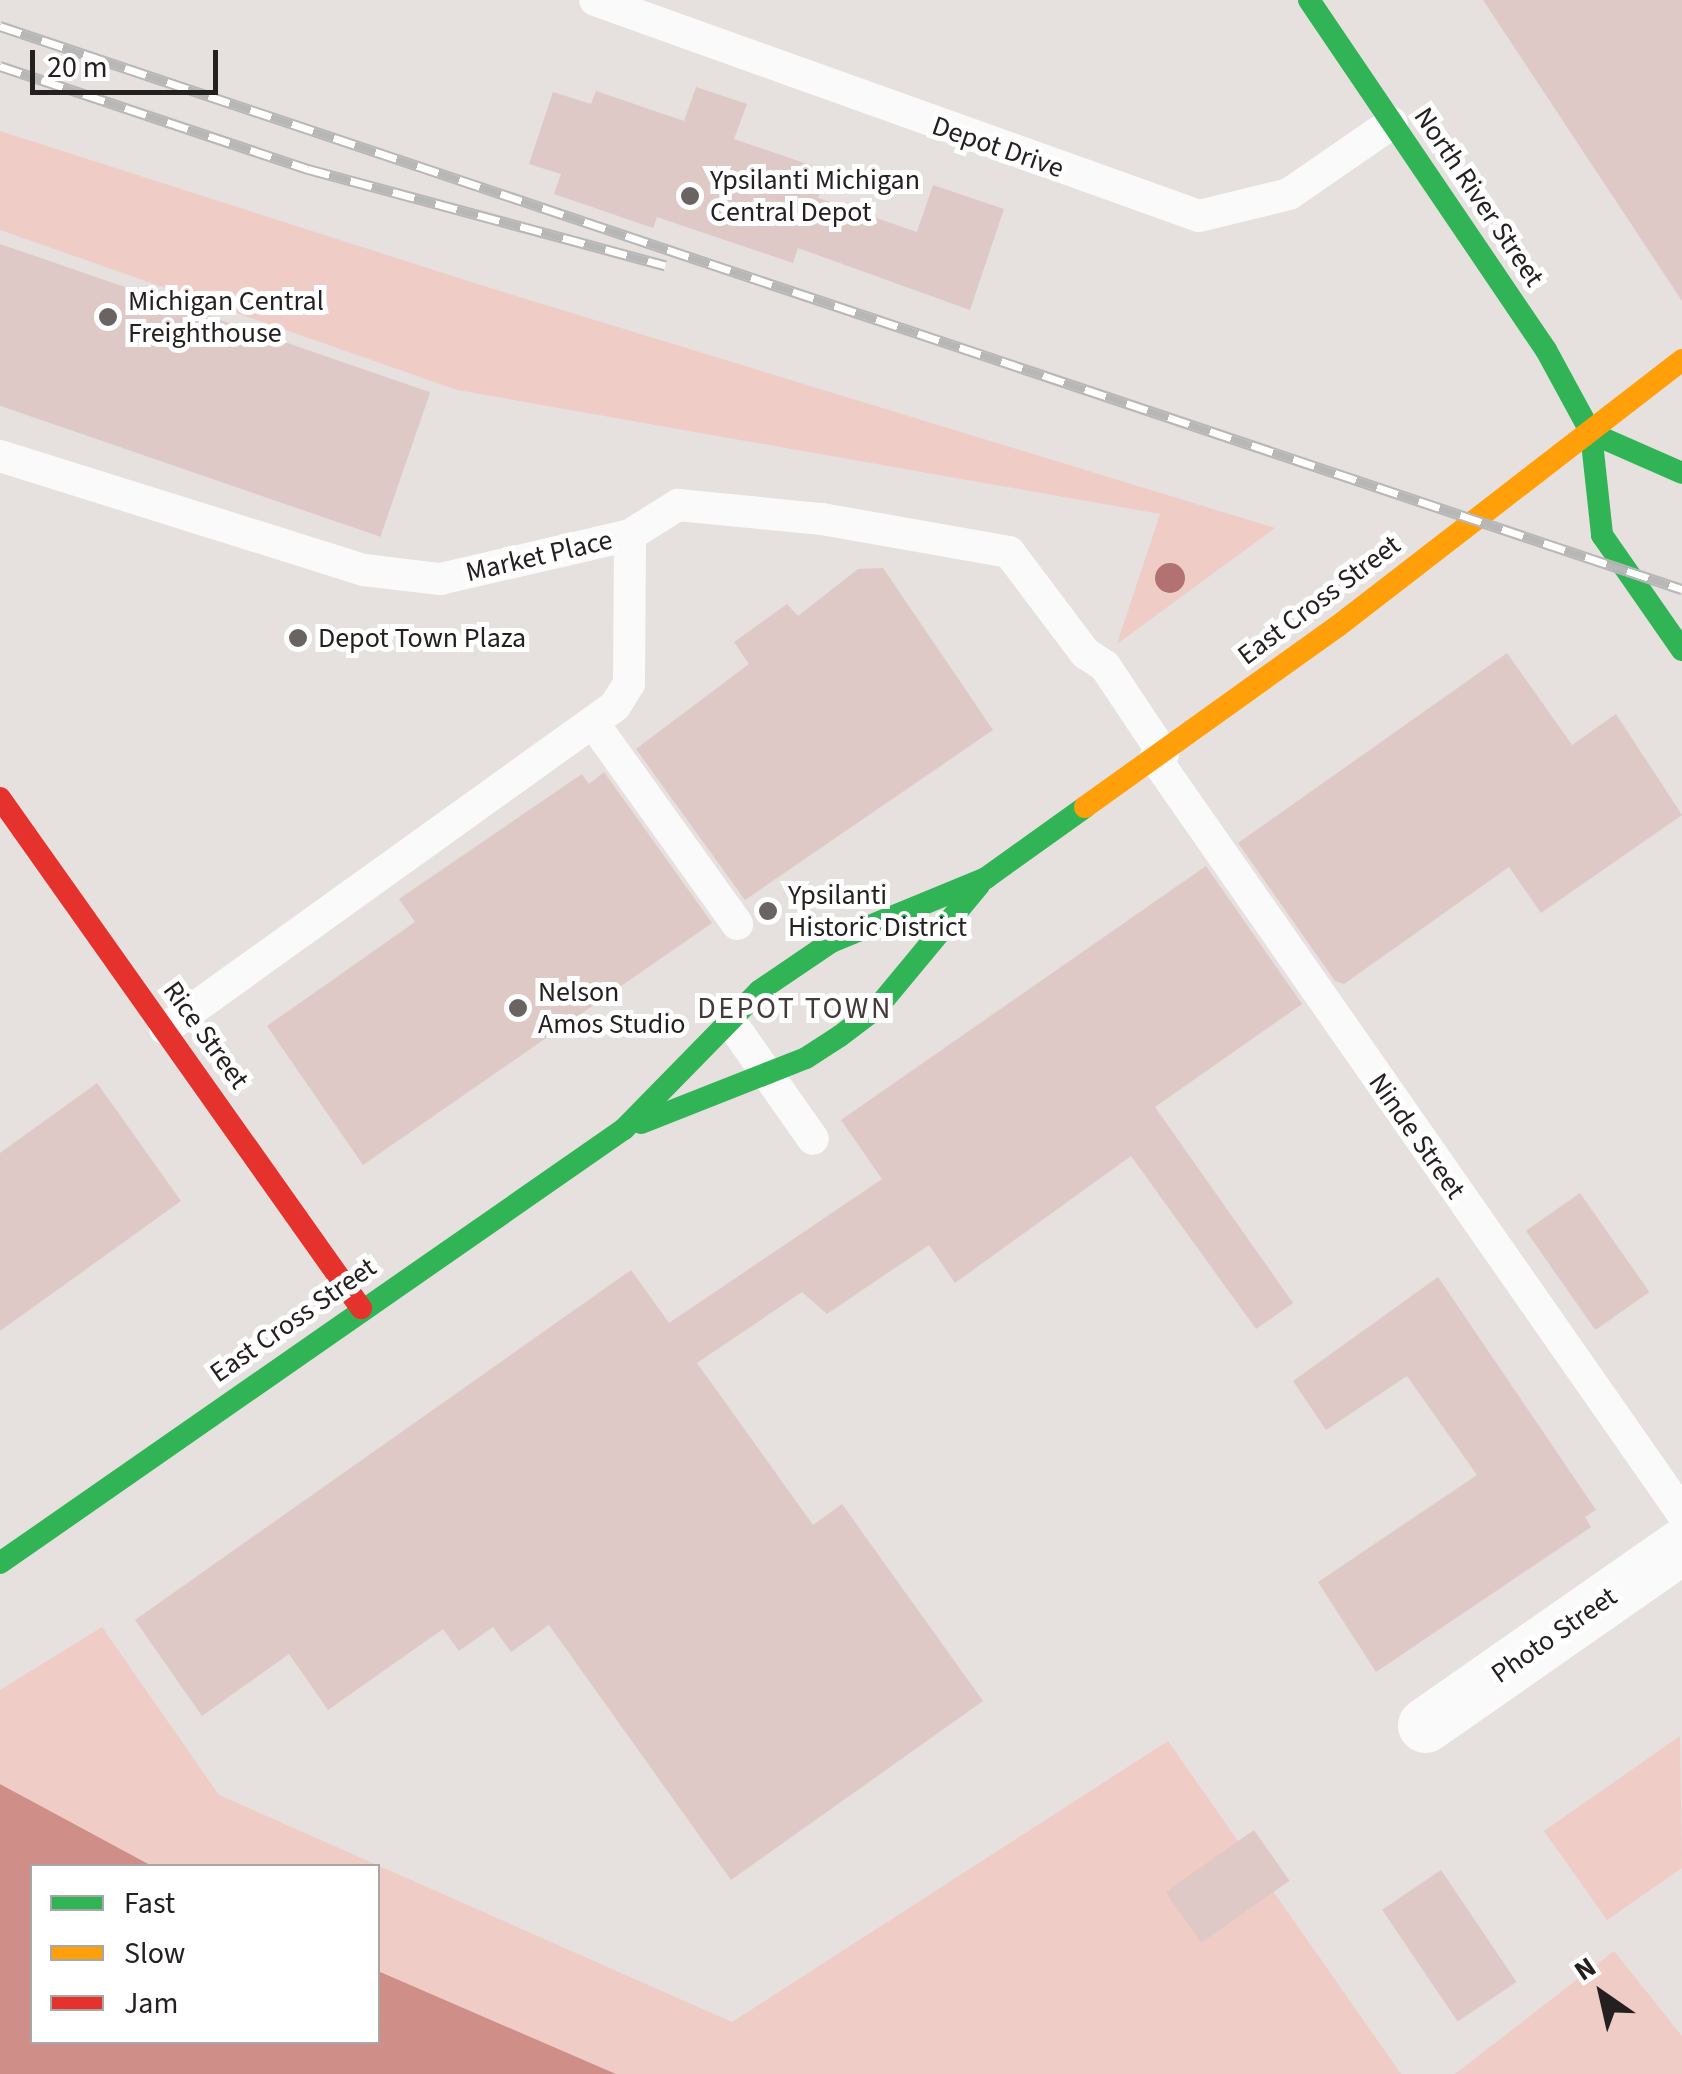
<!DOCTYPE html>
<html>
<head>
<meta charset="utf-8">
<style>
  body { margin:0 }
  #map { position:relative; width:1682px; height:2074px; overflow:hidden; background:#e6e0de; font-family:"Source Sans 3",sans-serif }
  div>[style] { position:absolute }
  .green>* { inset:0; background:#f0ccc7 }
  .water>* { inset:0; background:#cf8e88 }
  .building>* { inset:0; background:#dec9c6; transform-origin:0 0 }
  .lane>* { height:32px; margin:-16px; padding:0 16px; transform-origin:16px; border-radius:16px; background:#fbfafa }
  .street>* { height:55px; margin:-27.5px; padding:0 27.5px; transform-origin:27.5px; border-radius:27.5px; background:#fbfafa }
  .fast>* { height:22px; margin:-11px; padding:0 11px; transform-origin:11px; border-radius:11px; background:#30b455 }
  .slow>* { height:22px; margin:-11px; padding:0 11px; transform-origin:11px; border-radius:11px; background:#ff9f0a }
  .jam>* { height:22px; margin:-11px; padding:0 11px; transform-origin:11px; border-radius:11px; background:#e5322d }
  .rail>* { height:11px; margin-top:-5.5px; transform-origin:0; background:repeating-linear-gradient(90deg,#fff 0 22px,#b8b7b7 0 44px); box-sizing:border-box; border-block:2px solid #b8b7b7 }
  .trees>* { width:30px; height:30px; margin:-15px; border-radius:50%; background:#b27272 }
  .dots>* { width:28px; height:28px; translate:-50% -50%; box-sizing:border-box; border:5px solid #fff; border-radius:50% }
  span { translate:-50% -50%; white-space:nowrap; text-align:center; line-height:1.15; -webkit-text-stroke:10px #fff; paint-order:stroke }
  .street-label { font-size:28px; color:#252020 }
  .poi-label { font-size:28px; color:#252020 }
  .left { translate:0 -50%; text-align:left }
  .neighbourhood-label { font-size:30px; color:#443a38; letter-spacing:2.5px }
  .legend { position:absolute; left:30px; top:1864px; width:350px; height:180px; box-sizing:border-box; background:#fff; border:2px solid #a8a6a6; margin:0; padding:12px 18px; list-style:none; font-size:30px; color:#252020 }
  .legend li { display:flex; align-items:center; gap:20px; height:50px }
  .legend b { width:50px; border:2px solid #a8a6a6 }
  .north { position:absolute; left:1552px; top:1944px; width:100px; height:100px; -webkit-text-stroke:8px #fff; paint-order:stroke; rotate:326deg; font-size:28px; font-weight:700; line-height:40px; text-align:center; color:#252020 }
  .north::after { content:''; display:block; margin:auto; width:35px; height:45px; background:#252020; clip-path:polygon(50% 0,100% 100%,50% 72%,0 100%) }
  .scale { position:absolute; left:30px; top:50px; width:188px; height:45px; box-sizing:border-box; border:5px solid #252020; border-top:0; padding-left:12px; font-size:30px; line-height:35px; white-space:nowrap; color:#252020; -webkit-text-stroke:8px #fff; paint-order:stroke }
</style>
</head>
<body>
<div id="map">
  <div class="green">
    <i style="clip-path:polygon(0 131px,490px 288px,1275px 528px,1117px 644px,1160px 514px,457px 390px,0 230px)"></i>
    <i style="clip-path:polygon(102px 1627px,219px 1795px,732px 2022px,1168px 1741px,1401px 2074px,616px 2074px,378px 1971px,378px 1866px,152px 1866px,0 1784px,0 1690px)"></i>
    <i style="clip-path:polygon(1680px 1736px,1682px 1868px,1607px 1920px,1544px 1831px)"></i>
    <i style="clip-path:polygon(1614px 1951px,1682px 2036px,1682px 2074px,1455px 2074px)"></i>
  </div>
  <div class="water">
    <i style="clip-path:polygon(0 1784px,152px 1866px,32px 1866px,32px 2042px,378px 2042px,378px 1971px,616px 2074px,0 2074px)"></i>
  </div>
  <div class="building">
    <i style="clip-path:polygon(1483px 0,1682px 0,1682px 301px)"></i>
    <i style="clip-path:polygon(696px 87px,747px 104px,734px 139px,828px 171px,818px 198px,917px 232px,933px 185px,1004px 209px,970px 310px,798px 248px,793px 263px,657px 217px,653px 228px,554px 194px,561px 174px,529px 164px,553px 92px,591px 104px,596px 91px,684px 121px)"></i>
    <i style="left:0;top:244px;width:455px;height:153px;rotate:19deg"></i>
    <i style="clip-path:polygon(883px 568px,993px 730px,745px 900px,636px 749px,749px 664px,734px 642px,787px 604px,798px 616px,858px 569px)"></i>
    <i style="clip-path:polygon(1507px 653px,1572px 745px,1616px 714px,1682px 815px,1541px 913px,1509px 867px,1344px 984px,1335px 981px,1238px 843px)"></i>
    <i style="clip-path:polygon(604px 772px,712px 923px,363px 1165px,267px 1026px,415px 922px,399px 899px,582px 774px,589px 784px)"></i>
    <i style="clip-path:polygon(1206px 866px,1302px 1004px,1155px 1107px,1293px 1303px,1256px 1329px,1131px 1156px,955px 1283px,929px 1245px,827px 1314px,802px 1292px,697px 1363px,813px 1525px,842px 1504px,983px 1701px,731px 1880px,549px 1625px,511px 1652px,493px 1627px,459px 1651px,443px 1629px,328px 1710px,289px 1654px,202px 1716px,135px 1620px,631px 1270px,669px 1323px,882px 1179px,841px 1120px)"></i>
    <i style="clip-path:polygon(97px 1083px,181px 1201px,0 1331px,0 1153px)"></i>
    <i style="left:1580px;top:1193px;width:121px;height:66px;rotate:55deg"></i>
    <i style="clip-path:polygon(1438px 1277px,1596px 1510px,1585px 1517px,1591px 1527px,1376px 1672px,1318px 1582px,1477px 1475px,1407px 1376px,1326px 1430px,1293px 1381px)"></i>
    <i style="left:1254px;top:1830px;width:62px;height:108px;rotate:55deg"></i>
    <i style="left:1441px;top:1870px;width:135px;height:71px;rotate:56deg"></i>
  </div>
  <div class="lane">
    <i style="left:595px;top:0;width:641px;rotate:19.68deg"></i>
    <i style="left:1199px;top:216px;width:93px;rotate:-13.7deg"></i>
    <i style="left:1289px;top:194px;width:125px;rotate:-34.6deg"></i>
    <i style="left:0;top:456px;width:381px;rotate:17.4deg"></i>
    <i style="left:364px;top:570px;width:77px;rotate:6.8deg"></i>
    <i style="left:440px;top:579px;width:195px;rotate:-13deg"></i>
    <i style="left:630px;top:535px;width:57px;rotate:-32deg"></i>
    <i style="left:678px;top:505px;width:145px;rotate:5.6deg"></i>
    <i style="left:822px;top:519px;width:190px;rotate:10deg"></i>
    <i style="left:1009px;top:552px;width:126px;rotate:53deg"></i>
    <i style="left:1085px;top:653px;width:24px;rotate:33deg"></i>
    <i style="left:1105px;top:666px;width:105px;rotate:56.3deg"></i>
    <i style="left:594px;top:724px;width:246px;rotate:54.4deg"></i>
    <i style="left:1155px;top:758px;width:921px;rotate:55.08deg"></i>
    <i style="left:730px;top:1021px;width:144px;rotate:54.9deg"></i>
    <i style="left:165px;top:1029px;width:554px;rotate:-35.67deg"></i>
    <i style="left:615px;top:706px;width:26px;rotate:-58deg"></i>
    <i style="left:629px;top:684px;width:149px;rotate:-89.6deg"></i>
  </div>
  <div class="street">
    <i style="left:1425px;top:1725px;width:313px;rotate:-34.9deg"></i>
  </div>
  <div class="fast">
    <i style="left:1309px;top:0;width:423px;rotate:55.9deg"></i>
    <i style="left:1546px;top:350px;width:94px;rotate:61.5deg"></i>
    <i style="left:1591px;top:433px;width:103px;rotate:83.8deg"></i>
    <i style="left:1602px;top:535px;width:140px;rotate:55.2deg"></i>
    <i style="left:1591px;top:433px;width:99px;rotate:23.7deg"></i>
    <i style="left:641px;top:1123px;width:177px;rotate:-21.5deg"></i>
    <i style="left:806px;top:1058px;width:40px;rotate:-32.9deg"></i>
    <i style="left:840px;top:1036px;width:46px;rotate:-37.1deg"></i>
    <i style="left:877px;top:1008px;width:160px;rotate:-50.3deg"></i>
    <i style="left:0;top:1563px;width:760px;rotate:-34.82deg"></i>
    <i style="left:624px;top:1129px;width:193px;rotate:-45.6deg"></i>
    <i style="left:759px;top:991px;width:87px;rotate:-34.2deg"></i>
    <i style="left:831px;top:942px;width:168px;rotate:-22.4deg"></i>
    <i style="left:986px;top:878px;width:122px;rotate:-35.6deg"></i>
  </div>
  <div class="slow">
    <i style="left:1085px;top:807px;width:311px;rotate:-35.6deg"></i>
    <i style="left:1338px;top:626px;width:435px;rotate:-37.7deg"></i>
  </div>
  <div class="jam">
    <i style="left:0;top:798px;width:625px;rotate:54.71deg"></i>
  </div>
  <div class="rail">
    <i style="left:0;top:26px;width:1774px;rotate:18.51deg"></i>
    <i style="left:0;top:66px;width:325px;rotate:18.5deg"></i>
    <i style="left:308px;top:169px;width:370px;rotate:15.1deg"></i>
  </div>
  <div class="trees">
    <i style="left:1170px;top:578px"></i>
  </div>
  <div class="dots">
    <i style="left:690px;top:196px;background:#696362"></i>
    <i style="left:108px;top:317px;background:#696362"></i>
    <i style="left:298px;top:638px;background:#696362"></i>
    <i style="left:768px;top:911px;background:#696362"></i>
    <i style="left:518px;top:1008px;background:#696362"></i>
  </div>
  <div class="street-label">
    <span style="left:998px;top:147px;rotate:19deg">Depot Drive</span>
    <span style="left:1479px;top:197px;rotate:56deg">North River Street</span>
    <span style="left:539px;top:556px;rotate:-13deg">Market Place</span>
    <span style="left:1319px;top:600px;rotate:-37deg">East Cross Street</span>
    <span style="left:206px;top:1035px;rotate:54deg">Rice Street</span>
    <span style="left:1417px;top:1136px;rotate:55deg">Ninde Street</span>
    <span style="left:293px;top:1320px;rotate:-35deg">East Cross Street</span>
    <span style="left:1554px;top:1635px;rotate:-35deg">Photo Street</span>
  </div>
  <div class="poi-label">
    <span class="left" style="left:710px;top:196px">Ypsilanti Michigan<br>Central Depot</span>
    <span class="left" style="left:128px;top:317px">Michigan Central<br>Freighthouse</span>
    <span class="left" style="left:318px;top:638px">Depot Town Plaza</span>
    <span class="left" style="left:788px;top:911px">Ypsilanti<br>Historic District</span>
    <span class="left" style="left:538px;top:1008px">Nelson<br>Amos Studio</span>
  </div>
  <div class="neighbourhood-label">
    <span style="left:795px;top:1009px">DEPOT TOWN</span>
  </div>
  <ul class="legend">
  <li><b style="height:12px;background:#30b455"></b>Fast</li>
  <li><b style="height:12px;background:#ff9f0a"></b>Slow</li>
  <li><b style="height:12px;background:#e5322d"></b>Jam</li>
  </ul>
  <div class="north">N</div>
  <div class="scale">20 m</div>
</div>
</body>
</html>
